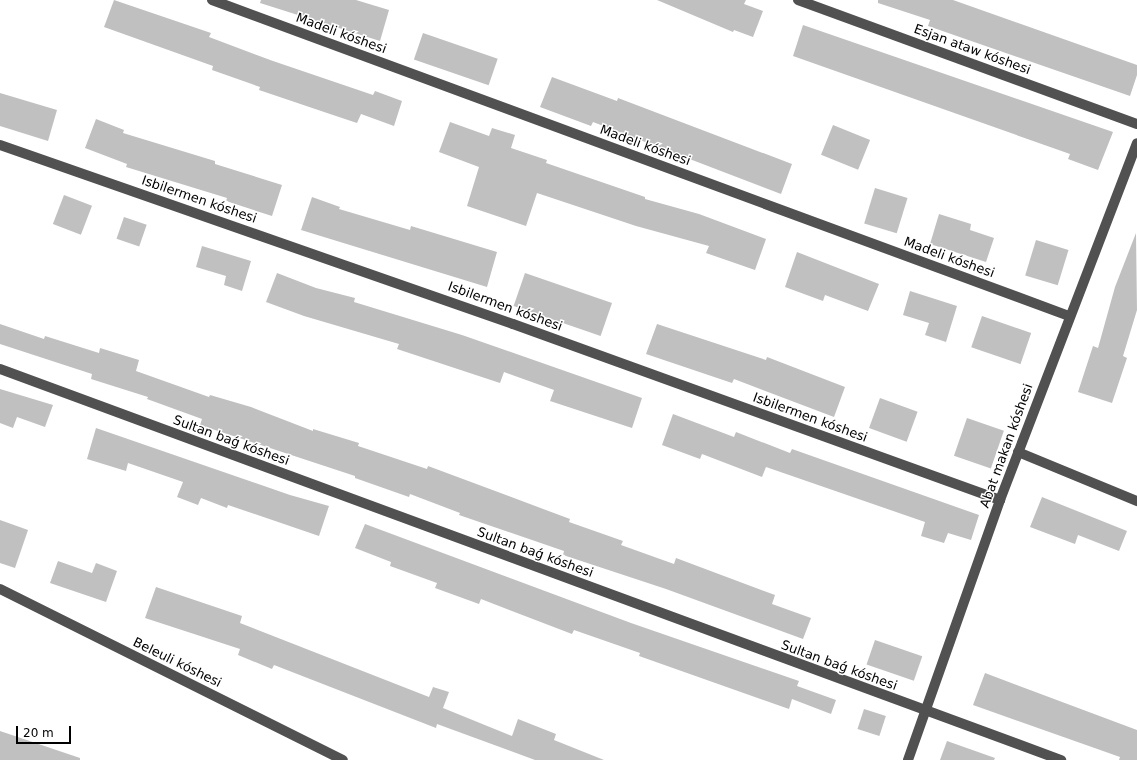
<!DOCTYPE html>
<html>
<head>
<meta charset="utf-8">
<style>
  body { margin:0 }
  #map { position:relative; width:1137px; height:760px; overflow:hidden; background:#fff; font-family:"DejaVu Sans",sans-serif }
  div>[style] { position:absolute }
  .building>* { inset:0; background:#c0c0c0; transform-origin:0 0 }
  .minor>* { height:10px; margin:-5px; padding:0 5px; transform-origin:5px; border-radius:5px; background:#515151 }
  span { translate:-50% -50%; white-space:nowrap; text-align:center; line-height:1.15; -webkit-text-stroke:3px #fff; paint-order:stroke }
  .street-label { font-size:13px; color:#000 }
  .scale { position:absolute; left:16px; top:726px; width:55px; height:18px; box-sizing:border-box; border:2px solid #000; border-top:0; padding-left:5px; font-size:12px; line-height:14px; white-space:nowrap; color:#000; -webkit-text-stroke:3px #fff; paint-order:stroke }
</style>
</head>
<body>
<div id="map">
  <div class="building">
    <i style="clip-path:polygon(114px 0,211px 33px,209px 37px,273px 61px,373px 95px,375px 91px,402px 101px,394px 126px,361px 114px,357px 123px,330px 114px,259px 90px,260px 87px,212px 70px,213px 66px,104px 27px)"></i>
    <i style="clip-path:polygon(261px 0,356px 0,389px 10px,380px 41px,260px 3px)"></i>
    <i style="clip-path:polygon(657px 0,746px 0,744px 4px,763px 11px,753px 37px,734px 30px,733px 32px)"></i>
    <i style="clip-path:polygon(878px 0,953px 0,1137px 65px,1137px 75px,1130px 96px,928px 26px,930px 20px,878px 3px)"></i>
    <i style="clip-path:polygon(803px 25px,1113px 132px,1098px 170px,1068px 159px,1070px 154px,793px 56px)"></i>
    <i style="left:423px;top:33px;width:79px;height:28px;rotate:19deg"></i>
    <i style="clip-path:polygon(552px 77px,617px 101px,618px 98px,792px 164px,781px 194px,593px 122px,591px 126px,540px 107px)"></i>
    <i style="clip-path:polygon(0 93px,57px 110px,48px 141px,0 126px)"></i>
    <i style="clip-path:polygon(96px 119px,124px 130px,123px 133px,215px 161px,215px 164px,282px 185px,272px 216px,226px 201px,227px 198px,126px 167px,127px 164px,85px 148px)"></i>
    <i style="clip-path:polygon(450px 122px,489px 136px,492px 128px,515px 135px,511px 148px,547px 160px,546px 163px,645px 197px,645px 199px,699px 214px,766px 239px,755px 270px,706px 253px,709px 246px,636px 226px,537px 193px,526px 226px,467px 206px,479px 167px,439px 152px)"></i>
    <i style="left:833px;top:125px;width:40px;height:32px;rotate:22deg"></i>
    <i style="left:875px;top:188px;width:34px;height:37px;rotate:17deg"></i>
    <i style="left:64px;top:195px;width:30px;height:31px;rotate:21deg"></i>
    <i style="clip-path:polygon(312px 197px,340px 207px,339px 209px,410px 230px,411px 226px,497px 252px,487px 287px,301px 230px)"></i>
    <i style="clip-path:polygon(939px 214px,971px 224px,970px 230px,994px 238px,986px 262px,930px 244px)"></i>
    <i style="left:124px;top:217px;width:24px;height:23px;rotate:19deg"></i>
    <i style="clip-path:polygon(1136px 233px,1137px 310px,1123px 356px,1127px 358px,1112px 403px,1078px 392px,1093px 346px,1098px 348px,1115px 287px)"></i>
    <i style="left:1036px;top:240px;width:34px;height:37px;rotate:17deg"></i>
    <i style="clip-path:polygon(202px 246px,251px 261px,242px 291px,224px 285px,226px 276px,196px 267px)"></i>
    <i style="clip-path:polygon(797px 252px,879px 284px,868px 311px,825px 295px,823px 301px,785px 287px)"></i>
    <i style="clip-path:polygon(277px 273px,316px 288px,355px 298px,354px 302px,462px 335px,642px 398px,632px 428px,550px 401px,554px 390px,504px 372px,500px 383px,397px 349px,399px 344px,304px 316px,266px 302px)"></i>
    <i style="left:525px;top:273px;width:92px;height:35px;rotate:19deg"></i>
    <i style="clip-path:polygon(910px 291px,957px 306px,946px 342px,925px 335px,929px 323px,903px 315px)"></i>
    <i style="left:982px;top:316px;width:52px;height:33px;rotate:19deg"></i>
    <i style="clip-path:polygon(0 324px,44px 339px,45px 336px,99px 353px,100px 348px,139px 360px,136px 371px,209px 397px,210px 395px,251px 407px,313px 431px,313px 429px,359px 443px,358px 446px,427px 469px,428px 466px,570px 519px,569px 522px,623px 541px,621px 545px,674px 564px,676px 558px,775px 595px,772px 604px,811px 618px,803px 639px,666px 589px,563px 555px,564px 551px,459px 515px,460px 513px,410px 494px,409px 497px,355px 478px,355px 476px,200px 425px,202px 419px,147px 399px,148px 397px,91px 379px,92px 374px,0 344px)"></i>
    <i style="clip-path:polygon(657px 324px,766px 360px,767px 357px,845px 387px,834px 417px,734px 379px,732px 383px,646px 354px)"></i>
    <i style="clip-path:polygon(0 389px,53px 405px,45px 427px,17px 417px,13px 428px,0 423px)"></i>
    <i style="left:880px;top:398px;width:40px;height:32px;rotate:20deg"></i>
    <i style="clip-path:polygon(673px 414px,734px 437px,736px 432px,790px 453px,792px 449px,979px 515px,971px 540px,948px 533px,944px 543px,921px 536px,925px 522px,766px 467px,762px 477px,702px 454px,700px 459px,662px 445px)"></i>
    <i style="left:967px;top:418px;width:39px;height:40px;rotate:19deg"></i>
    <i style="clip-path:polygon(96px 428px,290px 495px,329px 506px,319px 536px,228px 505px,227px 508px,201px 498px,198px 505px,177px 497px,183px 482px,128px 463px,126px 471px,87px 459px)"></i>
    <i style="clip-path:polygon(1042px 497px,1127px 531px,1119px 551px,1078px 535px,1075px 544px,1030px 527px)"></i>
    <i style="clip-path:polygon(0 520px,28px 530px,15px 568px,0 563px)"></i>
    <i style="clip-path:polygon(365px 524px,631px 623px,799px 681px,797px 686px,836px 700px,831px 714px,792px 699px,789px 709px,639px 656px,640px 653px,574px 630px,572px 634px,481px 599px,479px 604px,435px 588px,437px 583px,390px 566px,391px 562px,355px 548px)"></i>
    <i style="clip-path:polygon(58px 561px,92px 573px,96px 563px,117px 571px,106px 602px,50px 583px)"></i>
    <i style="clip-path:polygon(156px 587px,242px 616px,240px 623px,429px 697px,433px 687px,449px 692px,443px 708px,512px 736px,518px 719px,556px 734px,554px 740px,604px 760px,535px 760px,437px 724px,436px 728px,274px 665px,272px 669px,238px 655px,240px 649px,145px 618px)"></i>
    <i style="left:875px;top:640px;width:50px;height:26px;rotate:19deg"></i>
    <i style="clip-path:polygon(985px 673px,1137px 730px,1137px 760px,1119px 760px,1120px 757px,973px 705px)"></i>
    <i style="left:864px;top:709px;width:23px;height:21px;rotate:18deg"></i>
    <i style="clip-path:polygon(0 731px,80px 758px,80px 760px,0 760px)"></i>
    <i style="clip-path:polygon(947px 741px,995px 758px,994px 760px,940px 760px)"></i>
  </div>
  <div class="minor">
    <i style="left:212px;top:0;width:913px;rotate:20.24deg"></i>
    <i style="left:798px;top:0;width:361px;rotate:20.1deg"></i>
    <i style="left:0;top:145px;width:543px;rotate:19.24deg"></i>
    <i style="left:513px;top:324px;width:518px;rotate:19.87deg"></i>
    <i style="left:0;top:369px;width:1131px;rotate:20.23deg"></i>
    <i style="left:1018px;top:452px;width:129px;rotate:22.4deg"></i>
    <i style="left:0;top:589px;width:383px;rotate:26.5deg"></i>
    <i style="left:908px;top:760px;width:276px;rotate:-70.5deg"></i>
    <i style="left:1000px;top:500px;width:382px;rotate:-69deg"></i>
  </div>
  <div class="street-label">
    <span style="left:341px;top:34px;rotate:20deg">Madeli kóshesi</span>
    <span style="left:972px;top:50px;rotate:20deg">Esjan ataw kóshesi</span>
    <span style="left:645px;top:146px;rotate:20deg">Madeli kóshesi</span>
    <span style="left:199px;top:200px;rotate:19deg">Isbilermen kóshesi</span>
    <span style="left:949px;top:258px;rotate:20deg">Madeli kóshesi</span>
    <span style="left:505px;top:307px;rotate:20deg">Isbilermen kóshesi</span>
    <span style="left:810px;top:418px;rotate:20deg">Isbilermen kóshesi</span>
    <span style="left:231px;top:441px;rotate:20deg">Sultan baǵ kóshesi</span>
    <span style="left:1007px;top:446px;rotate:-70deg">Abat makan kóshesi</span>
    <span style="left:535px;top:553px;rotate:20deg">Sultan baǵ kóshesi</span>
    <span style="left:177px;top:663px;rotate:26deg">Beleuli kóshesi</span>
    <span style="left:839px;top:666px;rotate:20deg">Sultan baǵ kóshesi</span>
  </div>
  <div class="scale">20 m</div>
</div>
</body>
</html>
